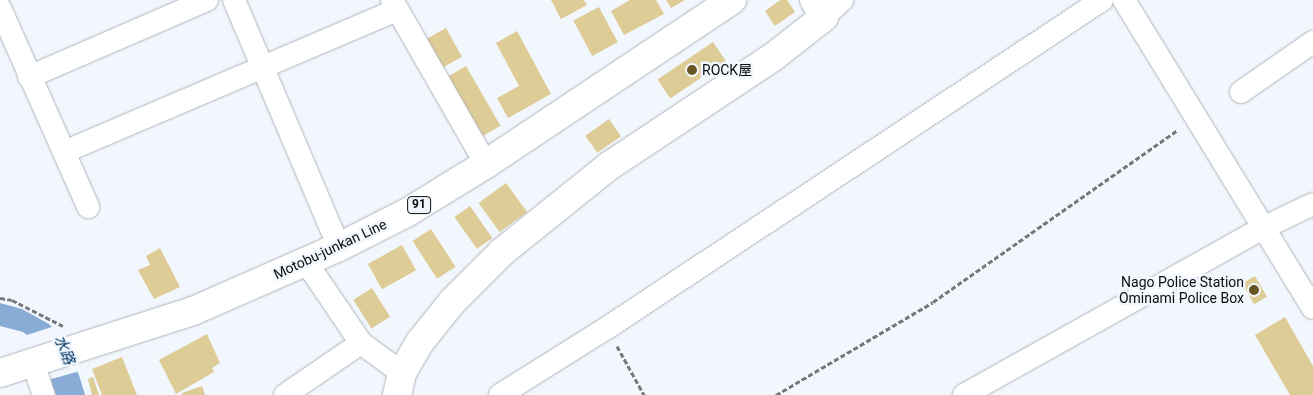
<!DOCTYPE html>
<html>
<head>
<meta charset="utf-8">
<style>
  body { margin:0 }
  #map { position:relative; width:1313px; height:395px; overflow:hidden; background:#f2f7fe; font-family:Roboto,"Noto Sans JP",sans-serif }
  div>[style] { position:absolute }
  .water>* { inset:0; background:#88acd5 }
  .pier>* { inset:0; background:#f2f7fe }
  .building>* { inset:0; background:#decc97; transform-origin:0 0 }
  .path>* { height:3px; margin-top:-1.5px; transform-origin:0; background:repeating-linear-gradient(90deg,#75787d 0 5px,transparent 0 7.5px) }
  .roads { filter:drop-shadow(0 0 1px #b0b5ba) drop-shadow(0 0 1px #b0b5ba) }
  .minor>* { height:22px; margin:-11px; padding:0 11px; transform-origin:11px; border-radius:11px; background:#fff }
  .major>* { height:28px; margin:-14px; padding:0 14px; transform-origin:14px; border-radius:14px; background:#fff }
  .dots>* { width:14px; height:14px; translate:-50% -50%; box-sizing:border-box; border:2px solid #f2f7fe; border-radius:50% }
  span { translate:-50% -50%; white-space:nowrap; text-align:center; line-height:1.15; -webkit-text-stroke:5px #f2f7fe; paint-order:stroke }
  .shield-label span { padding:1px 4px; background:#f2f7fe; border:1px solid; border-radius:4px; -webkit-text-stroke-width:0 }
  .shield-label { font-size:12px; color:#0b0d0f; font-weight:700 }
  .poi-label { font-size:14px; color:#0b0d0f }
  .left { translate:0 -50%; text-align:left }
  .right { translate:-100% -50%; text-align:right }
  .street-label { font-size:14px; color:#0b0d0f }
  .water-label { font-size:15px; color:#003566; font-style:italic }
</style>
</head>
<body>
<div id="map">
  <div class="water">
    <i style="clip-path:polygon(0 303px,22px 309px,49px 324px,57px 332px,79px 375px,85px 395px,56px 395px,34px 340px,23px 332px,0 326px)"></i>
  </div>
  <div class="pier">
    <i style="clip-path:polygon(55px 326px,80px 371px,48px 380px,32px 342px,24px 336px)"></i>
  </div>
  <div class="building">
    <i style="clip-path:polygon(551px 0,584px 0,587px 5px,561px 19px)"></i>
    <i style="clip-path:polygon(630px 0,656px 0,664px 14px,624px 35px,611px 11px)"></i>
    <i style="clip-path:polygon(666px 0,685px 0,671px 8px)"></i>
    <i style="clip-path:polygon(780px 0,787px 0,795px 12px,775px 26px,765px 11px)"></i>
    <i style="left:599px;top:7px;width:40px;height:29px;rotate:62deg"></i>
    <i style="left:446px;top:28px;width:33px;height:24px;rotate:61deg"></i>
    <i style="clip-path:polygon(517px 31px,551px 94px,508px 118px,497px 98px,519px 86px,496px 43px)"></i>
    <i style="left:713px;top:42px;width:23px;height:67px;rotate:56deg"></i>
    <i style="left:466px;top:66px;width:69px;height:22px;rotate:60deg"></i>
    <i style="left:609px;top:119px;width:21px;height:29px;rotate:55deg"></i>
    <i style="left:506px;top:183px;width:36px;height:34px;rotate:54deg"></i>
    <i style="left:470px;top:206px;width:39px;height:19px;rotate:55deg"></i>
    <i style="left:431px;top:229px;width:45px;height:22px;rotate:57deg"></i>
    <i style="left:402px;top:245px;width:29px;height:39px;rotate:61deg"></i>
    <i style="clip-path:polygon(160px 248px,180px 287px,154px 299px,138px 270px,150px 265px,146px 256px)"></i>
    <i style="left:1255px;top:276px;width:24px;height:15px;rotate:60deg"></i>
    <i style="left:372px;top:288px;width:34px;height:22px;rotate:58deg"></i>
    <i style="clip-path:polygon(1285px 317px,1313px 366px,1313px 395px,1290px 395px,1255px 335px)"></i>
    <i style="clip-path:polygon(207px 334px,220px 363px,212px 368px,214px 372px,176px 394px,159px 360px)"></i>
    <i style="clip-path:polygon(122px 357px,137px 395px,102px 395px,92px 369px)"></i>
    <i style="clip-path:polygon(93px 377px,99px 395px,92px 395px,88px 379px)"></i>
    <i style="clip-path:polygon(202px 386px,205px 395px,182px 395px,182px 393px)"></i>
  </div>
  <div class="path">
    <i style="left:0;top:298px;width:12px;rotate:9deg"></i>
    <i style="left:12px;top:300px;width:57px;rotate:27deg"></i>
    <i style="left:617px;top:346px;width:56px;rotate:61.1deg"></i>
    <i style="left:776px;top:395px;width:182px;rotate:-30.6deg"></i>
    <i style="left:933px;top:302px;width:299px;rotate:-35.1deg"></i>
  </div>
  <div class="roads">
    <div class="minor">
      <i style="left:234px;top:0;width:268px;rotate:67deg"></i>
      <i style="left:392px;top:0;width:189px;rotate:60.2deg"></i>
      <i style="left:1124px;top:0;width:361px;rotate:58.5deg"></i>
      <i style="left:0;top:8px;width:218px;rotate:66.1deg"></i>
      <i style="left:824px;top:17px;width:25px;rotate:-43deg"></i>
      <i style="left:29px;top:77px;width:194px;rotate:-23.4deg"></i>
      <i style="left:1241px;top:92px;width:88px;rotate:-34.8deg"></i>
      <i style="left:64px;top:152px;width:362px;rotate:-23.1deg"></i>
      <i style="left:306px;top:262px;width:98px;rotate:55.8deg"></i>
      <i style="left:361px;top:343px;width:51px;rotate:36.2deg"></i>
      <i style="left:33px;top:362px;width:35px;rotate:72deg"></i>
      <i style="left:285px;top:395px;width:92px;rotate:-34.4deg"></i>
      <i style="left:500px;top:395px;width:126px;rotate:-32.1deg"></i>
      <i style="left:607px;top:328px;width:594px;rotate:-33.53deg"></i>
      <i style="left:964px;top:395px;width:345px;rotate:-29.2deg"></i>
      <i style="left:1265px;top:227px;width:53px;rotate:-25.6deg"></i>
    </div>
    <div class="major">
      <i style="left:0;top:373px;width:203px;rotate:-17.8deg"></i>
      <i style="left:193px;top:311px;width:159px;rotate:-23.7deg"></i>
      <i style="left:339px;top:247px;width:77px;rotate:-26.9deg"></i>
      <i style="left:408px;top:212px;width:92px;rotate:-31.6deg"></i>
      <i style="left:486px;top:164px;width:296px;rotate:-33.7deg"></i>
      <i style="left:397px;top:395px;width:23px;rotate:-77deg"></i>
      <i style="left:402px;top:373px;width:36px;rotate:-60deg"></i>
      <i style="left:420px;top:342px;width:51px;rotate:-51.3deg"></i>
      <i style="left:452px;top:302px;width:71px;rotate:-45deg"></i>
      <i style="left:502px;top:252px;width:137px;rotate:-38.8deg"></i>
      <i style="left:609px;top:166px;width:197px;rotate:-33.6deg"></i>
      <i style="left:773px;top:57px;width:65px;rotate:-38.1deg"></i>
      <i style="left:824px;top:17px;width:20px;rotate:-120deg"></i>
    </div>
  </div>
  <div class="dots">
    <i style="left:692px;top:70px;background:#675624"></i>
    <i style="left:1254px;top:290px;background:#675624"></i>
  </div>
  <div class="shield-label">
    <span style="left:419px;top:205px">91</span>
  </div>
  <div class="poi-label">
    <span class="left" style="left:702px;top:70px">ROCK屋</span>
    <span class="right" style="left:1244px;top:290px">Nago Police Station<br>Ominami Police Box</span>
  </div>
  <div class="street-label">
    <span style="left:330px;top:249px;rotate:-25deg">Motobu-junkan Line</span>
  </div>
  <div class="water-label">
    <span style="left:64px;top:350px;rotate:68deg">水路</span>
  </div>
</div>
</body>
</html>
